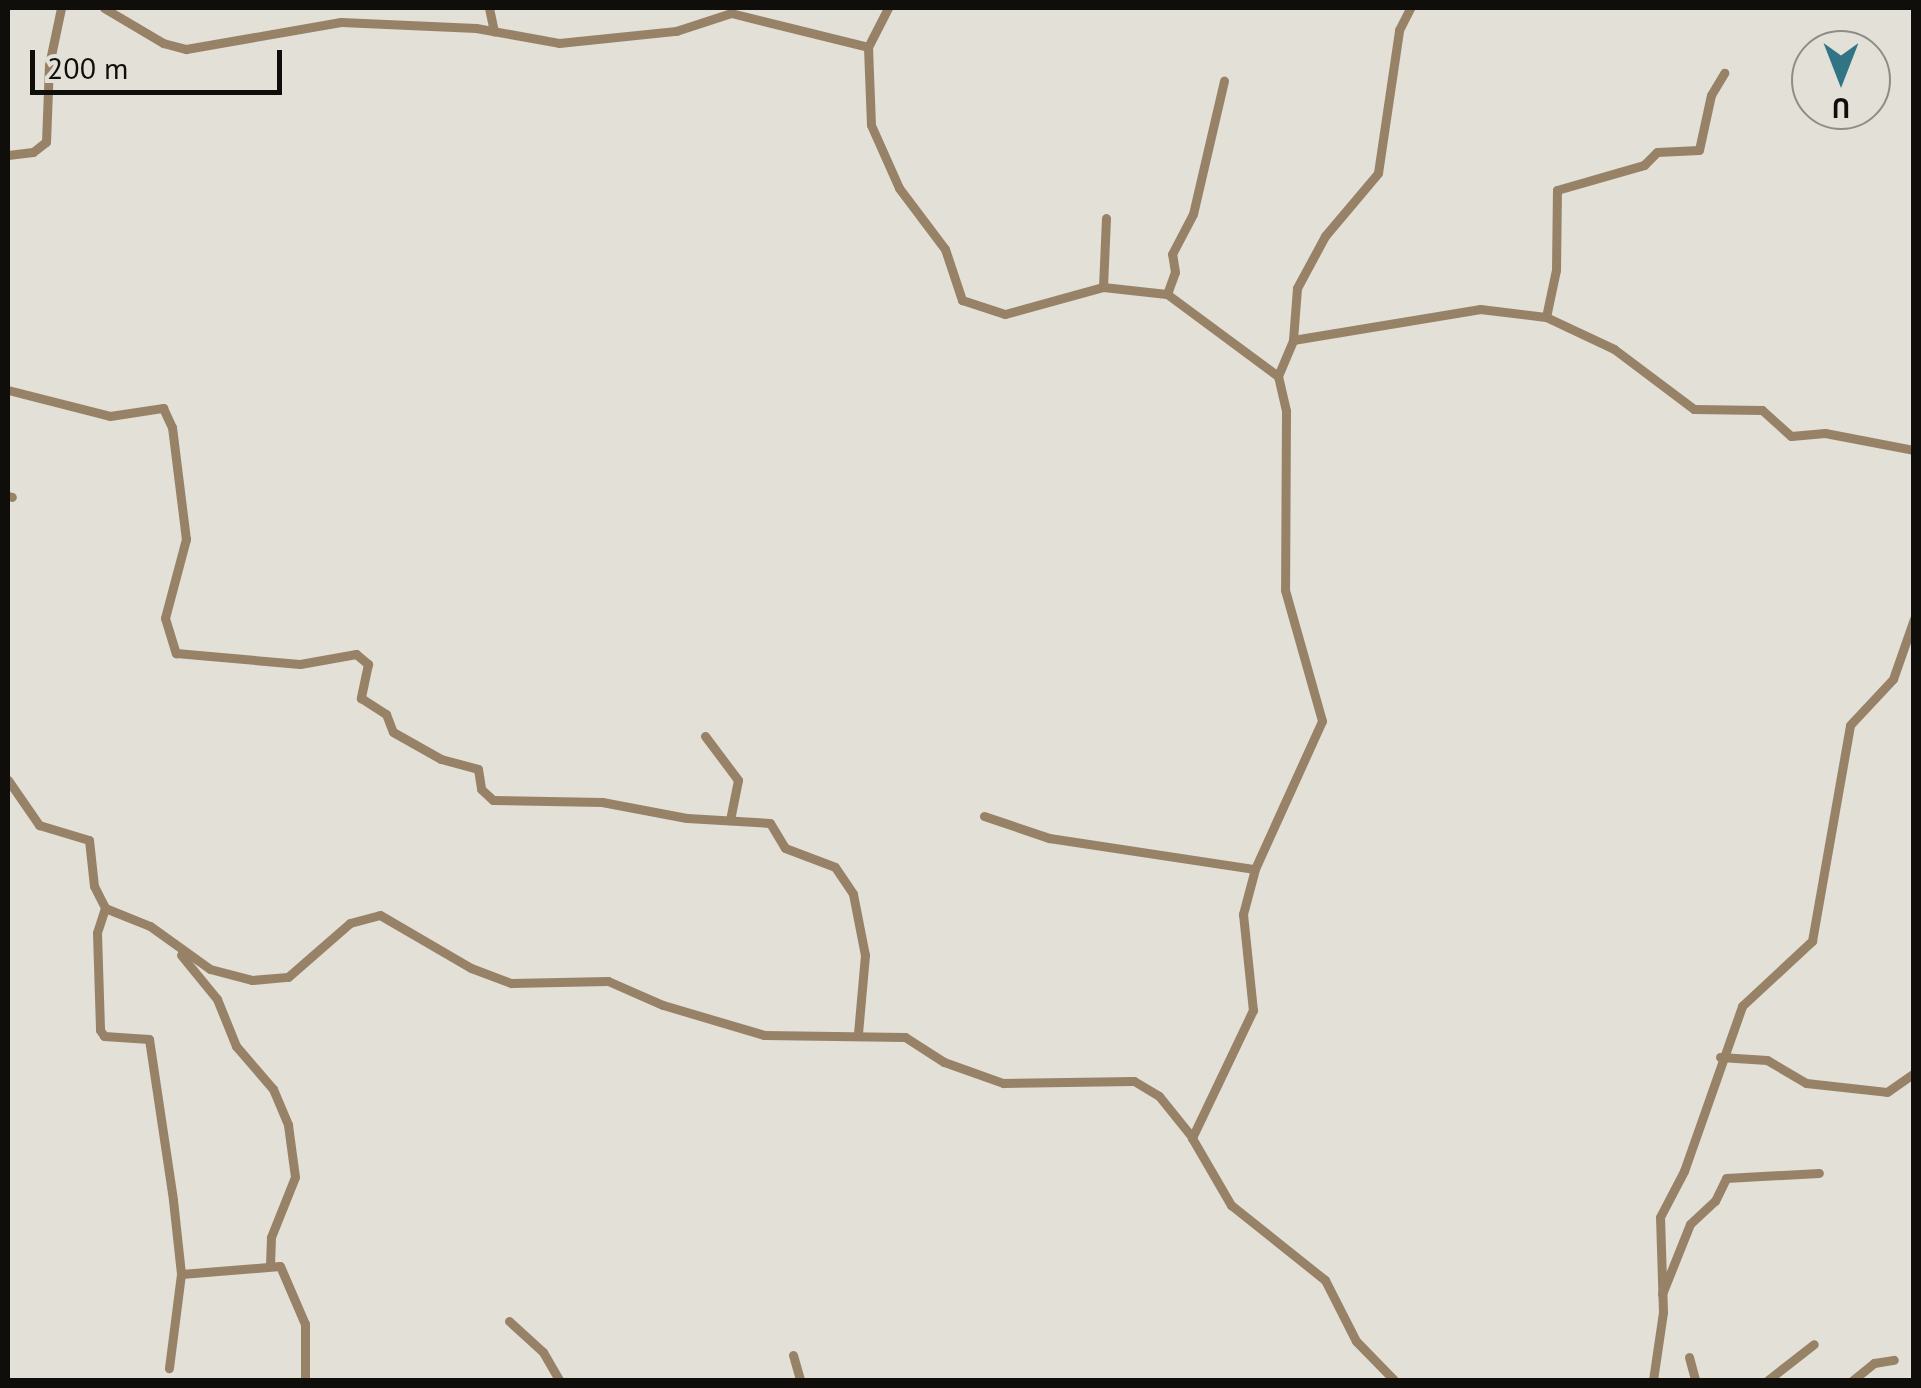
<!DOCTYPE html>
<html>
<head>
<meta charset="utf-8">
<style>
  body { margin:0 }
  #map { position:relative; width:1921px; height:1388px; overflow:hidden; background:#e2e0d7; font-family:"PT Sans",sans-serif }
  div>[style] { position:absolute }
  .street>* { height:9px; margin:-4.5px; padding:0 4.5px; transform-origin:4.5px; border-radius:4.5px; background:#988267 }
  span { translate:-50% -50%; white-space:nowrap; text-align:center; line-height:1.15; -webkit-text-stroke:10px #e2e0d7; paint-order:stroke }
  .frame { position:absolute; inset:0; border:10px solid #0f0e0b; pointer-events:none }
  .north { position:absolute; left:1791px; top:30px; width:100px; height:100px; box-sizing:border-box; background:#e2e0d7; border:2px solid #8e8c85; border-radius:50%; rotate:180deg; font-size:28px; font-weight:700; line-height:40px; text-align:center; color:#0f0e0b }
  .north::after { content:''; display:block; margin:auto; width:35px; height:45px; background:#317485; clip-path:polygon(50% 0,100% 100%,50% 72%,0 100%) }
  .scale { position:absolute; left:30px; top:50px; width:252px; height:45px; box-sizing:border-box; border:5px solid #0f0e0b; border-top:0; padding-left:12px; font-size:30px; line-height:35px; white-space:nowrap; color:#0f0e0b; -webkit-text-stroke:8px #e2e0d7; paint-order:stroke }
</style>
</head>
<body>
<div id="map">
  <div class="street">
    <i style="left:104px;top:8px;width:69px;rotate:30.7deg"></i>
    <i style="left:163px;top:43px;width:24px;rotate:15deg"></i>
    <i style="left:186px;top:49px;width:157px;rotate:-9.9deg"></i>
    <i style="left:341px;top:22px;width:135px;rotate:2.5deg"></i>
    <i style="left:476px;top:28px;width:84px;rotate:10.2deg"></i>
    <i style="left:559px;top:43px;width:118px;rotate:-5.9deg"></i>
    <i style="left:676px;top:31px;width:58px;rotate:-18.1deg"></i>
    <i style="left:731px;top:13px;width:141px;rotate:13.9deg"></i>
    <i style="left:489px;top:8px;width:24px;rotate:78deg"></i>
    <i style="left:888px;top:8px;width:44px;rotate:117.1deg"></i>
    <i style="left:868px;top:47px;width:78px;rotate:87.8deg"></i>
    <i style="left:871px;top:125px;width:69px;rotate:66deg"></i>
    <i style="left:899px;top:188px;width:76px;rotate:53deg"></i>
    <i style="left:945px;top:249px;width:54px;rotate:71.6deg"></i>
    <i style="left:962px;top:300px;width:45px;rotate:18deg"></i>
    <i style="left:1005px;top:314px;width:102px;rotate:-15.4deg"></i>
    <i style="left:1103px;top:287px;width:64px;rotate:6.2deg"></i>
    <i style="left:1167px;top:294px;width:138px;rotate:36.5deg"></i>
    <i style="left:1278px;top:376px;width:36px;rotate:77deg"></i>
    <i style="left:1286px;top:411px;width:179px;rotate:90.3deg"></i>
    <i style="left:1285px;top:590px;width:136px;rotate:74.2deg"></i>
    <i style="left:1322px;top:721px;width:162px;rotate:114.4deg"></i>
    <i style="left:1255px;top:869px;width:47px;rotate:104.9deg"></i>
    <i style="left:1243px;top:914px;width:97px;rotate:84.1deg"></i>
    <i style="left:1253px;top:1010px;width:142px;rotate:115.5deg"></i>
    <i style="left:1192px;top:1138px;width:78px;rotate:59.8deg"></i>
    <i style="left:1231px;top:1205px;width:120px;rotate:38.6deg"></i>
    <i style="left:1325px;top:1280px;width:68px;rotate:63.1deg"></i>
    <i style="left:1356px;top:1341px;width:54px;rotate:45.7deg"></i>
    <i style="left:8px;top:155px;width:25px;rotate:-7deg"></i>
    <i style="left:33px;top:152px;width:16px;rotate:-38deg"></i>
    <i style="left:46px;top:142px;width:77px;rotate:-87.8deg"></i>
    <i style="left:49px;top:65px;width:58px;rotate:-78.1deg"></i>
    <i style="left:1103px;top:287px;width:69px;rotate:-87.5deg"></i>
    <i style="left:1167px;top:294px;width:23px;rotate:-70deg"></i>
    <i style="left:1175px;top:272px;width:18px;rotate:-99deg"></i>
    <i style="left:1172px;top:254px;width:45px;rotate:-62.3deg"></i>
    <i style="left:1193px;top:214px;width:137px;rotate:-76.9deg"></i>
    <i style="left:1546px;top:317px;width:48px;rotate:-78deg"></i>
    <i style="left:1556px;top:270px;width:80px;rotate:-89.3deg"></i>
    <i style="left:1557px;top:190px;width:91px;rotate:-16deg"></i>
    <i style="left:1644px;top:165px;width:18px;rotate:-45deg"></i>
    <i style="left:1657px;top:152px;width:42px;rotate:-2.7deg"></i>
    <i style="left:1699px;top:150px;width:56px;rotate:-77.7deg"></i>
    <i style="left:1711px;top:95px;width:26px;rotate:-59deg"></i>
    <i style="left:1293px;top:340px;width:190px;rotate:-9.4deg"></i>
    <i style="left:1480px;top:309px;width:66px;rotate:6.9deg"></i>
    <i style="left:1546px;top:317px;width:75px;rotate:25.2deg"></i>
    <i style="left:1614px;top:349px;width:100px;rotate:36.9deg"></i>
    <i style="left:1694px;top:409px;width:68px;rotate:0.8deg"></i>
    <i style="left:1762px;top:410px;width:39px;rotate:42deg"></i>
    <i style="left:1791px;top:436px;width:34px;rotate:-5deg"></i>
    <i style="left:1825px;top:433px;width:91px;rotate:10.8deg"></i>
    <i style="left:1278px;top:376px;width:39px;rotate:-67deg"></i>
    <i style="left:1293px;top:340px;width:52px;rotate:-85.6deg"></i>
    <i style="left:1297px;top:288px;width:59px;rotate:-61.7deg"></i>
    <i style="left:1325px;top:236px;width:82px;rotate:-49.9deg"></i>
    <i style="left:1378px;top:173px;width:145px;rotate:-81.6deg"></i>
    <i style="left:1399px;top:30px;width:25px;rotate:-63deg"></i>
    <i style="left:8px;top:390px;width:105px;rotate:14.3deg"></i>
    <i style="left:110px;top:416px;width:54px;rotate:-8.6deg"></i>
    <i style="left:163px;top:408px;width:21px;rotate:65deg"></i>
    <i style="left:172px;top:427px;width:113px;rotate:82.9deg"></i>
    <i style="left:186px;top:539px;width:82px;rotate:104.9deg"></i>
    <i style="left:165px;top:618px;width:37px;rotate:73deg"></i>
    <i style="left:176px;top:653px;width:124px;rotate:5.1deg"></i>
    <i style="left:300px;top:664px;width:57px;rotate:-10.1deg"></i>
    <i style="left:356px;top:654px;width:16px;rotate:40deg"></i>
    <i style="left:368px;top:664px;width:35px;rotate:102deg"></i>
    <i style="left:361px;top:698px;width:30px;rotate:33deg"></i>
    <i style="left:386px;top:714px;width:19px;rotate:69deg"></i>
    <i style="left:393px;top:732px;width:55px;rotate:29.4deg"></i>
    <i style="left:441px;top:759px;width:38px;rotate:15deg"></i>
    <i style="left:478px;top:769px;width:20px;rotate:81deg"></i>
    <i style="left:481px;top:789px;width:16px;rotate:43deg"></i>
    <i style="left:493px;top:800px;width:109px;rotate:1.1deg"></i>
    <i style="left:602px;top:802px;width:86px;rotate:10.7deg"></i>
    <i style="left:687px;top:818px;width:83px;rotate:3.4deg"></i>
    <i style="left:770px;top:823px;width:29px;rotate:59deg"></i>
    <i style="left:785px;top:848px;width:53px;rotate:20.8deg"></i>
    <i style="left:835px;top:867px;width:32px;rotate:56deg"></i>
    <i style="left:853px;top:894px;width:62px;rotate:78.9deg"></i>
    <i style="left:865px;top:955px;width:78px;rotate:95.1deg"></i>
    <i style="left:8px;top:496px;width:4px;rotate:14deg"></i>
    <i style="left:705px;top:736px;width:55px;rotate:53.1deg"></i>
    <i style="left:738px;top:780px;width:41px;rotate:101.3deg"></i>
    <i style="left:8px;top:780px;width:55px;rotate:55.4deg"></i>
    <i style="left:39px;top:825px;width:52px;rotate:16.7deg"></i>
    <i style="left:89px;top:840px;width:46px;rotate:83.8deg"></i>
    <i style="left:94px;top:886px;width:25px;rotate:63deg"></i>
    <i style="left:105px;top:908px;width:48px;rotate:21.8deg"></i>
    <i style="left:150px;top:926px;width:74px;rotate:35.6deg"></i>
    <i style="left:210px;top:969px;width:43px;rotate:14.7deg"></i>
    <i style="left:252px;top:980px;width:36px;rotate:-5deg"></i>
    <i style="left:288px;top:977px;width:82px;rotate:-41.1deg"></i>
    <i style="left:350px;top:923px;width:31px;rotate:-15deg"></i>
    <i style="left:380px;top:915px;width:105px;rotate:30.2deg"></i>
    <i style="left:471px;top:968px;width:43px;rotate:20.6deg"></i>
    <i style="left:511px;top:983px;width:97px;rotate:-1.2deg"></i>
    <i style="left:608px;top:981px;width:60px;rotate:23.6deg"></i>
    <i style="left:663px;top:1005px;width:105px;rotate:16.5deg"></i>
    <i style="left:764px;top:1035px;width:141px;rotate:0.8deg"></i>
    <i style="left:905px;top:1037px;width:46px;rotate:32.7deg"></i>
    <i style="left:944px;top:1062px;width:63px;rotate:19.6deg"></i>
    <i style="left:1003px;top:1083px;width:131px;rotate:-0.9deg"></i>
    <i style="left:1134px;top:1081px;width:29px;rotate:31deg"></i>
    <i style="left:1159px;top:1096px;width:53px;rotate:51.2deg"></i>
    <i style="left:984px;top:816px;width:69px;rotate:18.7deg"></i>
    <i style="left:1049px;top:838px;width:208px;rotate:8.6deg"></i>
    <i style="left:105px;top:908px;width:26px;rotate:108deg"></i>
    <i style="left:97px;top:933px;width:97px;rotate:88.2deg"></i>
    <i style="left:100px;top:1030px;width:7px;rotate:56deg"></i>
    <i style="left:104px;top:1036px;width:45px;rotate:3.8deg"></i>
    <i style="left:149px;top:1039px;width:163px;rotate:81.5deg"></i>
    <i style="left:173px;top:1200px;width:74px;rotate:83.8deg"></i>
    <i style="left:181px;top:1274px;width:95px;rotate:97.3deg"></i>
    <i style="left:181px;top:955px;width:57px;rotate:50.7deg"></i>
    <i style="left:217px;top:999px;width:51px;rotate:68deg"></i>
    <i style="left:236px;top:1046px;width:57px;rotate:49.3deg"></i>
    <i style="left:273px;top:1089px;width:39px;rotate:67deg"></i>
    <i style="left:288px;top:1125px;width:52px;rotate:82.3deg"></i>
    <i style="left:295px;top:1177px;width:65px;rotate:111.8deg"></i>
    <i style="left:271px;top:1237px;width:26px;rotate:92deg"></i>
    <i style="left:1720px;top:1057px;width:47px;rotate:3.7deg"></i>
    <i style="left:1767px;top:1060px;width:45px;rotate:30.5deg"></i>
    <i style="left:1806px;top:1083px;width:81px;rotate:6.3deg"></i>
    <i style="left:1887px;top:1092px;width:33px;rotate:-35deg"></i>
    <i style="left:181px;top:1274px;width:99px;rotate:-4.6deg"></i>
    <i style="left:280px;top:1266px;width:63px;rotate:66.7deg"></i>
    <i style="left:305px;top:1324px;width:56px;rotate:90deg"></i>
    <i style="left:1662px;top:1294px;width:75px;rotate:-68.2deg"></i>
    <i style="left:1690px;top:1224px;width:34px;rotate:-43deg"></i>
    <i style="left:1715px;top:1201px;width:25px;rotate:-64deg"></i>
    <i style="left:1726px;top:1178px;width:93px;rotate:-3.1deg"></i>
    <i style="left:509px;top:1321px;width:46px;rotate:42.4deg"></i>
    <i style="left:543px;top:1352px;width:32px;rotate:60deg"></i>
    <i style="left:793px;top:1355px;width:26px;rotate:74deg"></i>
    <i style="left:1689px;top:1357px;width:24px;rotate:75deg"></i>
    <i style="left:1653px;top:1380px;width:69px;rotate:-81.6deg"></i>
    <i style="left:1663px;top:1312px;width:95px;rotate:-91.8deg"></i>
    <i style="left:1660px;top:1217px;width:52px;rotate:-62.4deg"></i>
    <i style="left:1684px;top:1171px;width:175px;rotate:-70.6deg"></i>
    <i style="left:1742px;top:1006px;width:96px;rotate:-42.9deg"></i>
    <i style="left:1812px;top:941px;width:219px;rotate:-80deg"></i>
    <i style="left:1850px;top:725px;width:63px;rotate:-46.9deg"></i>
    <i style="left:1893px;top:679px;width:64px;rotate:-70.7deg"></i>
    <i style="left:1768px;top:1380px;width:58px;rotate:-38deg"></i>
    <i style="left:1853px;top:1380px;width:27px;rotate:-39deg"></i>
    <i style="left:1874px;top:1363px;width:20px;rotate:-9deg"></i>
  </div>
  <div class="frame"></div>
  <div class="north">U</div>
  <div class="scale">200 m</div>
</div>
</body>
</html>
